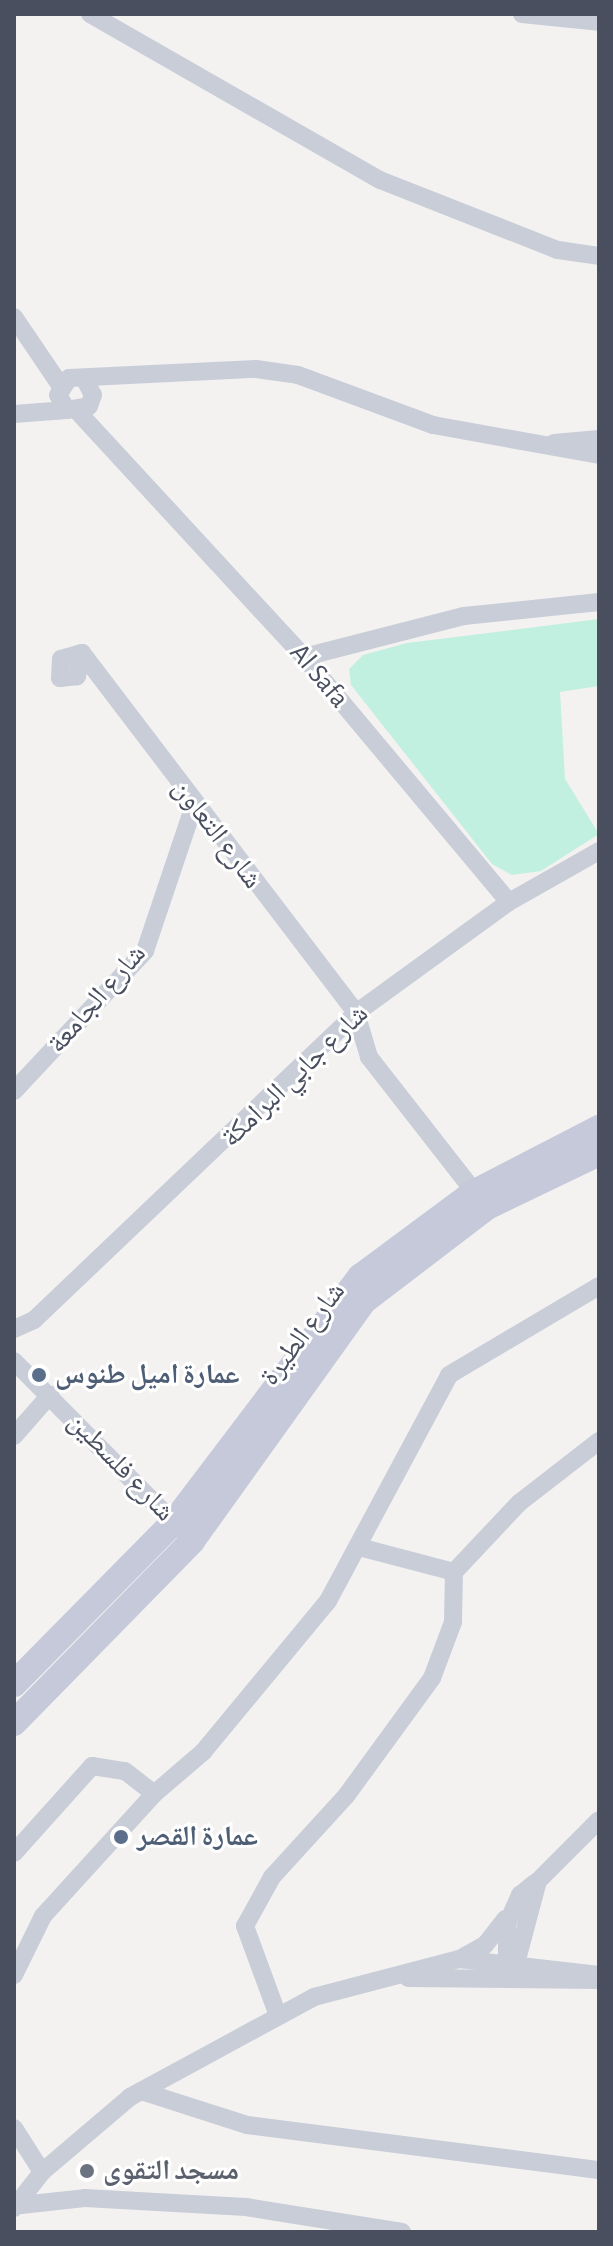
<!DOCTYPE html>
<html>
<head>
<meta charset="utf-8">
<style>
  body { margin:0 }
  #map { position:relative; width:613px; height:2246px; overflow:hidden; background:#f4f2f1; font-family:"Alegreya Sans","Noto Naskh Arabic",sans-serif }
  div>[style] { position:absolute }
  .green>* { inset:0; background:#c1f0e0 }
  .street>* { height:18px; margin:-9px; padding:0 9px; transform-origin:9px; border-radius:9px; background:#c8cdd8 }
  .secondary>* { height:26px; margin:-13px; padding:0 13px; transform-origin:13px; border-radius:13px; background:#c5c9da }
  .dots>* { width:22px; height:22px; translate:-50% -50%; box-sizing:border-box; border:4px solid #fff; border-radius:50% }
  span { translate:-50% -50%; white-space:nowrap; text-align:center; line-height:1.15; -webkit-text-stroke:6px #fff; paint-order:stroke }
  .street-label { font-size:28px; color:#494f5f }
  .service-label { font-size:28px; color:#4e5e75; font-weight:700 }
  .left { translate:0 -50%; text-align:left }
  .worship-label { font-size:28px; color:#5b616d; font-weight:700 }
  .frame { position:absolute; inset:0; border:16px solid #494f5f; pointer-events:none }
</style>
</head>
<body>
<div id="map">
  <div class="green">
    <i style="clip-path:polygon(599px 619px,599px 686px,560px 692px,565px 779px,599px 834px,541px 871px,512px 875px,492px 864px,351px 685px,349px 669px,363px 655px,407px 643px)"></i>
  </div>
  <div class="street">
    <i style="left:90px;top:14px;width:334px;rotate:29.8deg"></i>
    <i style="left:380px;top:180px;width:191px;rotate:21.5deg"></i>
    <i style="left:558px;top:250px;width:41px;rotate:8.3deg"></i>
    <i style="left:522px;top:14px;width:77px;rotate:5.9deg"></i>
    <i style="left:14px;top:317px;width:82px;rotate:55.9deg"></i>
    <i style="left:85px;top:380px;width:17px;rotate:62deg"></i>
    <i style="left:93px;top:395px;width:12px;rotate:110deg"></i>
    <i style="left:89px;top:406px;width:22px;rotate:170deg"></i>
    <i style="left:67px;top:410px;width:17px;rotate:-121deg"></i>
    <i style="left:58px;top:395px;width:20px;rotate:-57deg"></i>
    <i style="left:69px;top:378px;width:187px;rotate:-2.8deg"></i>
    <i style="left:256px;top:369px;width:42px;rotate:8.1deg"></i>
    <i style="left:298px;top:375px;width:144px;rotate:20.3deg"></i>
    <i style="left:433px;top:425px;width:169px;rotate:10.2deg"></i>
    <i style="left:78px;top:412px;width:333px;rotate:47.3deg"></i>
    <i style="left:304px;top:657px;width:319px;rotate:50.1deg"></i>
    <i style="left:14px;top:414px;width:53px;rotate:-4.3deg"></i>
    <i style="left:554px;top:443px;width:45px;rotate:-5.1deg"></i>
    <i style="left:82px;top:653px;width:24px;rotate:102deg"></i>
    <i style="left:77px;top:676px;width:17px;rotate:173deg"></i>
    <i style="left:60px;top:678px;width:19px;rotate:-87deg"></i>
    <i style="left:61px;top:659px;width:22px;rotate:-16deg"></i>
    <i style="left:82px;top:653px;width:452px;rotate:52.7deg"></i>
    <i style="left:356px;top:1013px;width:46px;rotate:73.5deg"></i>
    <i style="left:369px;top:1057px;width:180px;rotate:52deg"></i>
    <i style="left:304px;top:657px;width:165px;rotate:-14.4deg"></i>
    <i style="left:464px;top:616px;width:136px;rotate:-5.9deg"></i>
    <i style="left:14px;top:1091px;width:192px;rotate:-46.9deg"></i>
    <i style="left:145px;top:951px;width:154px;rotate:-71.4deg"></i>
    <i style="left:14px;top:1329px;width:22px;rotate:-24deg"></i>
    <i style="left:34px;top:1320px;width:445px;rotate:-43.6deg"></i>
    <i style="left:356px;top:1013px;width:189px;rotate:-36deg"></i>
    <i style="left:509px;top:902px;width:103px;rotate:-29.5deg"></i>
    <i style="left:14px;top:1361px;width:239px;rotate:45.3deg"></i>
    <i style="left:14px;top:1436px;width:55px;rotate:-48.7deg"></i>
    <i style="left:359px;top:1547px;width:98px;rotate:14.7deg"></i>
    <i style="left:14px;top:1853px;width:117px;rotate:-48.1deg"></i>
    <i style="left:92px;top:1766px;width:33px;rotate:9deg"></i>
    <i style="left:125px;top:1771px;width:37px;rotate:38deg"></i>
    <i style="left:463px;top:1957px;width:25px;rotate:-29deg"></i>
    <i style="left:485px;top:1945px;width:33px;rotate:-52deg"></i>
    <i style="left:507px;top:1970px;width:46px;rotate:-90deg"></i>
    <i style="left:507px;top:1924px;width:32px;rotate:-66deg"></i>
    <i style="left:520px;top:1895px;width:19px;rotate:-39deg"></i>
    <i style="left:514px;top:1971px;width:93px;rotate:-75.1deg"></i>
    <i style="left:538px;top:1881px;width:86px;rotate:-45deg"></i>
    <i style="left:14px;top:1975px;width:66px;rotate:-63.8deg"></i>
    <i style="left:43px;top:1916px;width:165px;rotate:-47.7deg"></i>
    <i style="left:154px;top:1794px;width:65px;rotate:-40.6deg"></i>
    <i style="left:203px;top:1752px;width:196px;rotate:-50.4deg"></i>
    <i style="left:328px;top:1601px;width:256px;rotate:-61.8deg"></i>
    <i style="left:449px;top:1375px;width:174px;rotate:-30.7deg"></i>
    <i style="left:408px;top:1978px;width:191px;rotate:0.6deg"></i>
    <i style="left:277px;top:2013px;width:93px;rotate:-110.2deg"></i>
    <i style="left:245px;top:1926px;width:56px;rotate:-61.1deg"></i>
    <i style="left:272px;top:1877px;width:110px;rotate:-47.6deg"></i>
    <i style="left:346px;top:1796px;width:146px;rotate:-53.9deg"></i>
    <i style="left:432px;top:1678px;width:60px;rotate:-69.4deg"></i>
    <i style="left:453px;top:1622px;width:50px;rotate:-88.9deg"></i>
    <i style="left:454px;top:1572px;width:95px;rotate:-46.7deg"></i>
    <i style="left:519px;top:1503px;width:101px;rotate:-37.8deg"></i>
    <i style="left:141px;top:2091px;width:111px;rotate:17.8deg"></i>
    <i style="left:247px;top:2125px;width:355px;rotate:7.3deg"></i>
    <i style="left:14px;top:2128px;width:52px;rotate:57.5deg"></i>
    <i style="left:21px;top:2205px;width:64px;rotate:-6.2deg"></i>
    <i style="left:85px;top:2198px;width:161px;rotate:3.2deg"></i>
    <i style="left:246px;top:2207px;width:158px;rotate:9.1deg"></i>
    <i style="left:14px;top:2208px;width:46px;rotate:-52.1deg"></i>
    <i style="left:42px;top:2172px;width:116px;rotate:-40.4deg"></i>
    <i style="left:130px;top:2097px;width:209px;rotate:-28.5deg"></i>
    <i style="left:314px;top:1997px;width:150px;rotate:-14.7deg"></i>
    <i style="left:459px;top:1959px;width:141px;rotate:6.5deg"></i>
  </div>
  <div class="secondary">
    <i style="left:14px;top:1684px;width:228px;rotate:-45.4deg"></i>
    <i style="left:174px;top:1522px;width:308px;rotate:-52.8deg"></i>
    <i style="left:360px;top:1277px;width:141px;rotate:-36.6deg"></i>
    <i style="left:473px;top:1193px;width:142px;rotate:-27.3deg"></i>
    <i style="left:14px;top:1723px;width:255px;rotate:-45.6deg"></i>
    <i style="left:192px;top:1541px;width:295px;rotate:-54.4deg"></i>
    <i style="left:364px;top:1301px;width:155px;rotate:-37.4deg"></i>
    <i style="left:487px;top:1207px;width:124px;rotate:-25.7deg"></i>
  </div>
  <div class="dots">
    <i style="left:39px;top:1375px;background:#5c6f8a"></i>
    <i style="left:121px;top:1837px;background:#5c6f8a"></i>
    <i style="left:87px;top:2171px;background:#6b7280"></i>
  </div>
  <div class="street-label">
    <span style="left:319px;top:676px;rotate:50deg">Al Safa</span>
    <span style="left:217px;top:834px;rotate:53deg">شارع التعاون</span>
    <span style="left:97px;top:999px;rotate:-49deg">شارع الجامعة</span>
    <span style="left:295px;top:1076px;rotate:-44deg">شارع جابي البرامكة</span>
    <span style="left:303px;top:1334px;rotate:-53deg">شارع الطيرة</span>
    <span style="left:121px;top:1467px;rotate:46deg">شارع فلسطين</span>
  </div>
  <div class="service-label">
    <span class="left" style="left:55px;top:1375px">عمارة اميل طنوس</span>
    <span class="left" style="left:137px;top:1837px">عمارة القصر</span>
  </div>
  <div class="worship-label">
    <span class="left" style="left:103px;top:2171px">مسجد التقوى</span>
  </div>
  <div class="frame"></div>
</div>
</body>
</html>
